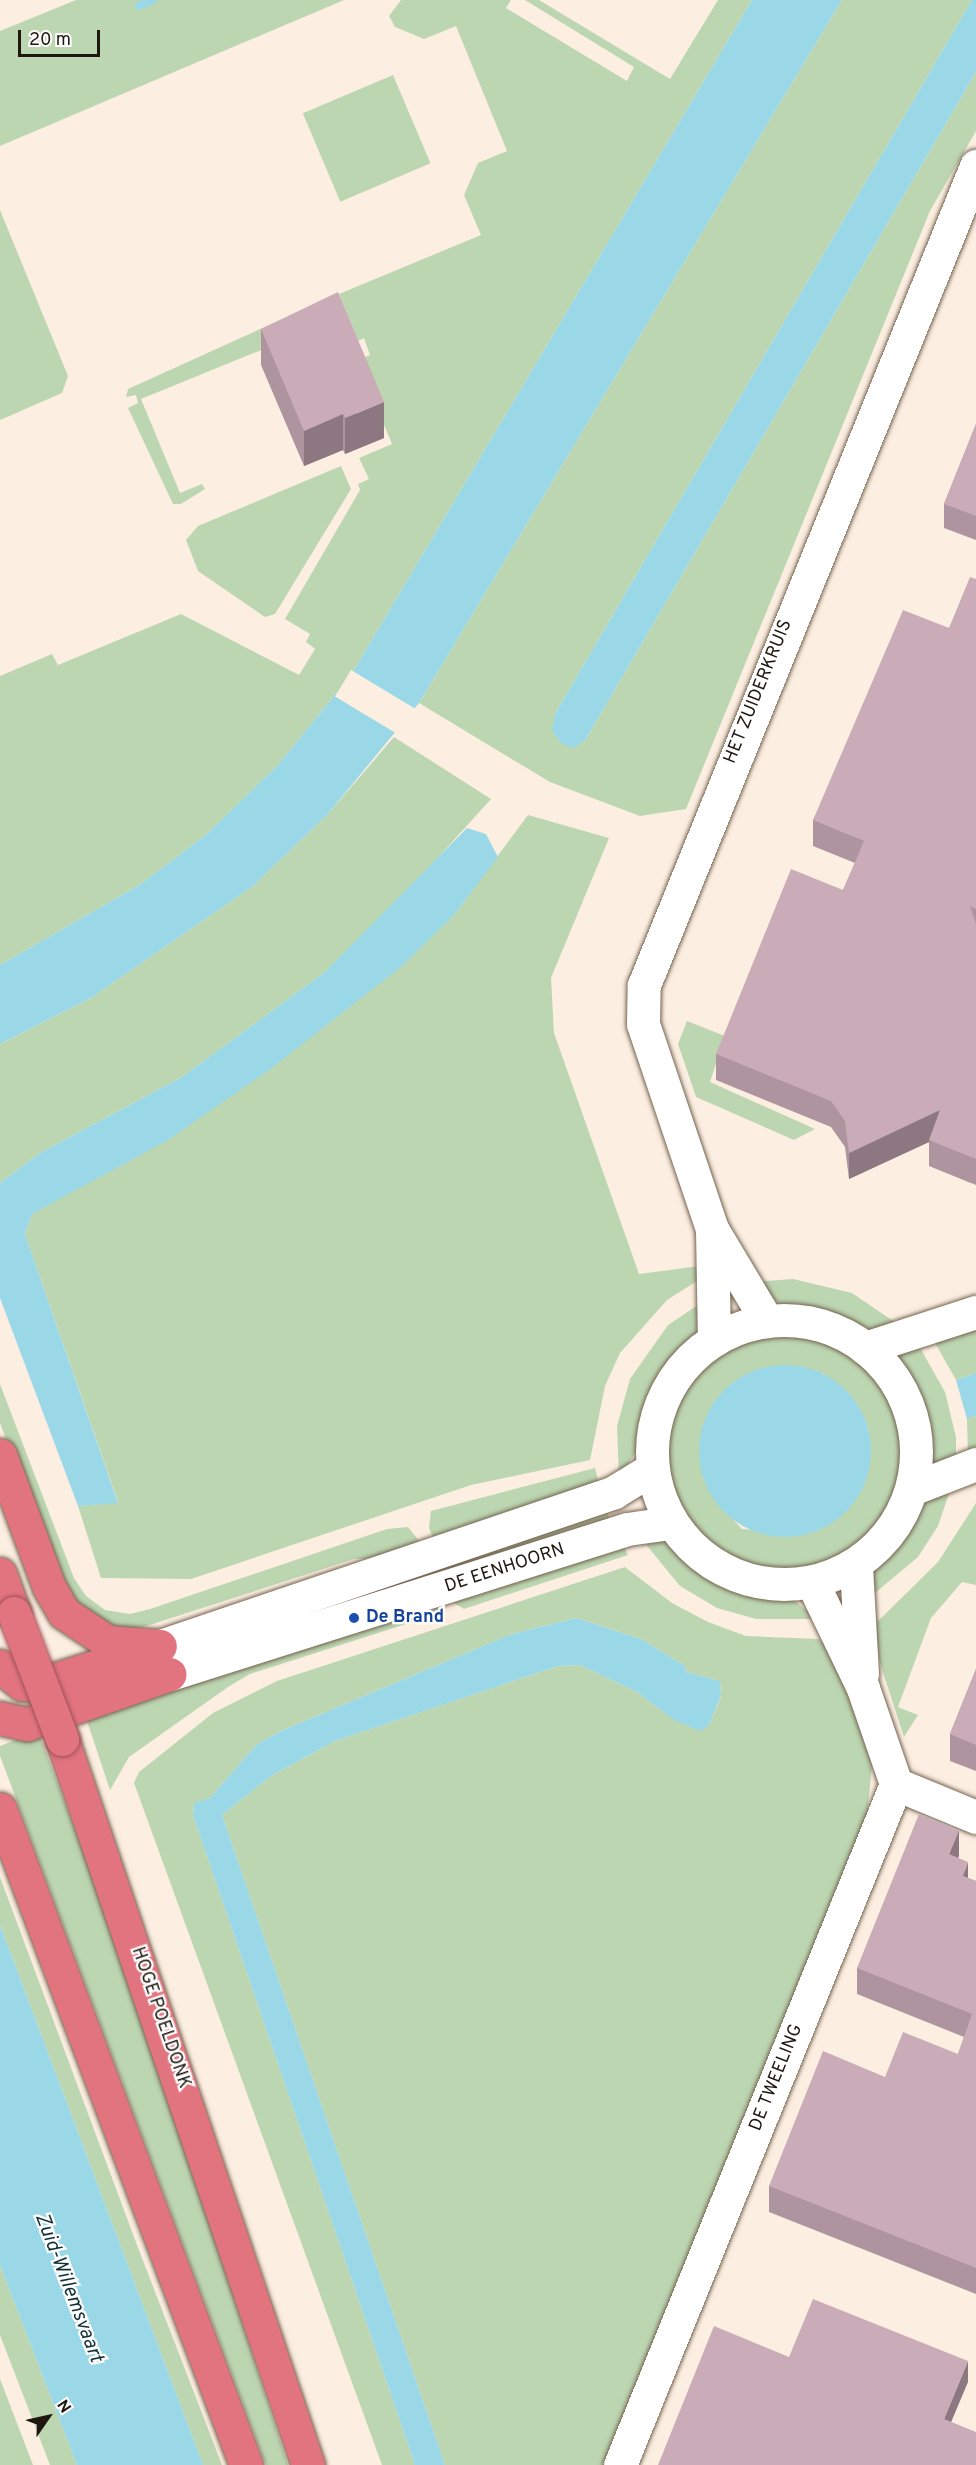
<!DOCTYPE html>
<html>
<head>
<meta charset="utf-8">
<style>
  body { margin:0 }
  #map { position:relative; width:976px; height:2465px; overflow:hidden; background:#fcefe2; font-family:Overpass,sans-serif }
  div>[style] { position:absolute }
  .green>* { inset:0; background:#bcd6b2; transform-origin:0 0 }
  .water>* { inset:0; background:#9bd8e7 }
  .round { border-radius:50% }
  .pier>* { inset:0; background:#fcefe2; transform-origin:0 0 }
  .stream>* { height:8px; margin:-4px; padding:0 4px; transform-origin:4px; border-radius:4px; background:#9bd8e7 }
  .roads { filter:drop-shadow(0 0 2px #75634f) drop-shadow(0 0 2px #75634f) }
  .minor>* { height:33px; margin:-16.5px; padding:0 16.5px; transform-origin:16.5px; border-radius:16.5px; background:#fff }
  .minor>.ring { margin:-16.5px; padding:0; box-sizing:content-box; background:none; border:33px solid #fff; border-radius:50% }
  .highway>* { height:33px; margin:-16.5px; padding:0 16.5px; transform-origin:16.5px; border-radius:16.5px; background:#e27480 }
  .bridges { filter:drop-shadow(0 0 2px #9e5358) drop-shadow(0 0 2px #9e5358) }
  .highway-bridge>* { height:33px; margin:-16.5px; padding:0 16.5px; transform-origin:16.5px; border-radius:16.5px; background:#e27480 }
  .wall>* { inset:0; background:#ad949e }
  .shaded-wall>* { inset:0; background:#8d7881 }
  .building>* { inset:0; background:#c9acb8 }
  .dots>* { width:16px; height:16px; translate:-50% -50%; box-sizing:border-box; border:3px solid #fff; border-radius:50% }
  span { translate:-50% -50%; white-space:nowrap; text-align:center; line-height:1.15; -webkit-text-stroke:4.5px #fff; paint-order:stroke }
  .street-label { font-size:18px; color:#1f170f }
  .transit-label { font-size:18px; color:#164399; font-weight:700 }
  .left { translate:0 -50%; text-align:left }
  .water-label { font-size:20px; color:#123138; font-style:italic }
  .north { position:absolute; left:18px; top:2387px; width:60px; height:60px; -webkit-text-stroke:4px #fff; paint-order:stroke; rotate:56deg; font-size:16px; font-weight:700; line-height:24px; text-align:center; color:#1f170f }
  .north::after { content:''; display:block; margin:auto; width:21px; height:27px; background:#1f170f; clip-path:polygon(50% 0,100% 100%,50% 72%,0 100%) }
  .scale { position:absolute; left:18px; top:30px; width:82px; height:27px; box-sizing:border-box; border:3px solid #1f170f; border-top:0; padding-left:8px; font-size:18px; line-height:21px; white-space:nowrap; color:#1f170f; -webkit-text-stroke:4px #fff; paint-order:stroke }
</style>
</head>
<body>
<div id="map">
  <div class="green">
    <i style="clip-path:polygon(76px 0,344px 0,0 146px,0 31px)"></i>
    <i style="clip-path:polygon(401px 0,511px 0,506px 8px,627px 81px,634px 67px,525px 0,539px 0,670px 79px,718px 0,752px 0,351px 675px,278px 765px,208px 833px,141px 884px,0 965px,0 676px,52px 654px,58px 665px,181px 614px,299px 675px,315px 649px,306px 642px,310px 634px,285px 619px,360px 490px,358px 484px,369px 479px,359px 458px,392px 444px,357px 360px,370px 355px,364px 338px,358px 341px,339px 294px,481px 235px,464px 195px,478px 163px,507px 151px,456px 26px,424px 39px,395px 27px,389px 16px)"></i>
    <i style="clip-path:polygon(842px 0,972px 0,555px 714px,586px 739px,976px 72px,976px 131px,930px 211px,686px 809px,640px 816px,550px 782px,419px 703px)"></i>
    <i style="left:393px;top:75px;width:96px;height:98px;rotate:67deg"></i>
    <i style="clip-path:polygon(0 210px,68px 376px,62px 393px,0 420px)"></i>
    <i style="clip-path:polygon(280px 320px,288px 339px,141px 399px,180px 493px,202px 484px,205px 489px,181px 504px,173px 504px,128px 408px,138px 403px,136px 395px,126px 397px,128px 389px)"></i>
    <i style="clip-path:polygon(341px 466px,351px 489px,275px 614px,265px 617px,198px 571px,186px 540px,198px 526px)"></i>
    <i style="clip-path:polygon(394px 737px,491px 799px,386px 915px,325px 972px,182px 1077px,40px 1153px,0 1183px,0 1044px,91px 998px,253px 886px,328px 814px)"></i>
    <i style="clip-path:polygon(528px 815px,609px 838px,551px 978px,554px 1033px,639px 1274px,700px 1266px,697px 1281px,667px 1300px,620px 1353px,605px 1386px,590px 1460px,471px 1485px,191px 1579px,101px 1578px,78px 1506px,118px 1502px,25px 1234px,32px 1214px,401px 965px,454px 915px)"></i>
    <i style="clip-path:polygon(687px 1021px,725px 1036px,710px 1082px,815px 1129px,794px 1140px,696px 1097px,678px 1044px)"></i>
    <i style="clip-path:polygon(793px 1279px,852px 1293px,902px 1327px,868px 1329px,826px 1312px,784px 1307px,752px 1282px)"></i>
    <i style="clip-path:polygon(707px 1299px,696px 1336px,657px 1387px,638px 1449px,619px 1477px,617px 1426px,630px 1379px,668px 1325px)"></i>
    <i style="clip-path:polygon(976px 1320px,976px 1373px,956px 1380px,930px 1334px)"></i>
    <i style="clip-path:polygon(evenodd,780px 1330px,825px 1336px,864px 1359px,892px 1395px,906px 1437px,895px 1501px,870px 1537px,834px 1562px,791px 1572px,748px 1566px,694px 1530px,672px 1493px,664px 1448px,674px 1404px,699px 1366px,736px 1340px,780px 1330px,823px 1373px,851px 1396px,868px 1427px,870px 1464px,840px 1516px,823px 1528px,804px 1534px,742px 1529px,713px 1498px,823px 1373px)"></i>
    <i style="clip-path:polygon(915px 1339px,945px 1392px,956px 1437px,956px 1461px,927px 1471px,929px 1434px,921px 1400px,888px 1349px)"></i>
    <i style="clip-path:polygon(0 1384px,74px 1578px,86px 1596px,105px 1610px,130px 1614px,150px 1609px,387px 1529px,408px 1527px,419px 1541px,389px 1558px,354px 1559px,134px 1630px,110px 1628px,74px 1603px,36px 1520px,0 1423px)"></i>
    <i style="clip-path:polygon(976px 1416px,976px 1456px,968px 1458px,967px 1419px)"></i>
    <i style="clip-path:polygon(595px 1468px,600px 1488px,434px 1540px,429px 1528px,431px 1511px)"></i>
    <i style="clip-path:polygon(953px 1482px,938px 1526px,918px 1557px,863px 1603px,875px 1564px,931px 1495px)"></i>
    <i style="clip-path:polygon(976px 1503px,976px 1585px,962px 1582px,931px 1618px,898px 1707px,918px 1715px,904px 1737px,880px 1663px,874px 1625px,938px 1562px)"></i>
    <i style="left:605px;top:1506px;width:21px;height:173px;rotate:71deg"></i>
    <i style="clip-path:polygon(639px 1536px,671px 1544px,725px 1581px,794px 1600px,816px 1619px,756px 1619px,717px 1608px,680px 1586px)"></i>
    <i style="clip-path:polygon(619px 1538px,628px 1555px,464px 1609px,454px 1603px,453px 1596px)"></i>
    <i style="clip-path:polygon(625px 1567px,672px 1603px,708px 1622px,746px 1636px,818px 1639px,833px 1650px,872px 1765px,867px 1818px,604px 2465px,445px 2465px,222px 1815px,271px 1776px,335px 1741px,558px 1666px,580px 1665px,637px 1692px,658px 1708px,709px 1725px,721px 1697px,720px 1681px,686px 1672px,685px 1666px,641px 1639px,576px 1618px,512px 1634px,281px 1731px,256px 1745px,210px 1798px,194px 1803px,193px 1815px,415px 2465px,382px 2465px,134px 1783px,139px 1772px,213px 1713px,277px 1681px)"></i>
    <i style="clip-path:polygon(437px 1598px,439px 1608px,431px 1616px,250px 1674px,228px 1687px,129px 1757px,110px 1790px,85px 1715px)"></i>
    <i style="clip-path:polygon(38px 1731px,128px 1972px,288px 2465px,266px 2465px,0 1756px,0 1746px)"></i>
    <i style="clip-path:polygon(0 1877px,137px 2245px,222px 2465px,203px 2465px,0 1925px)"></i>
    <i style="clip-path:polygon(0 2265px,77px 2465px,50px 2465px,0 2335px)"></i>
    <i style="clip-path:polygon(0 2379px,33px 2465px,0 2465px)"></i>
  </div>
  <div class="water">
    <i style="clip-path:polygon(752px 0,842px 0,419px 703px,328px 814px,253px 886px,91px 998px,0 1044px,0 965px,141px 884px,208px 833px,278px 765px,351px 675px)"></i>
    <i style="clip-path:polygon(972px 0,976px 0,976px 72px,586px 739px,574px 748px,562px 744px,552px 731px,555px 714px)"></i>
    <i style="clip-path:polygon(467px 828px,486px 834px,498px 857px,454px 915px,401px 967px,269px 1070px,168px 1140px,32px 1214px,25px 1234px,118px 1503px,78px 1506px,0 1298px,0 1183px,40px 1153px,182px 1077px,325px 972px)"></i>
    <i class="round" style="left:699px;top:1365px;width:172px;height:172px"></i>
    <i style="clip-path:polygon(976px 1373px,976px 1416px,967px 1419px,956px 1380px)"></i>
    <i style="clip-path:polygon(576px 1618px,641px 1639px,685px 1666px,686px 1672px,720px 1681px,721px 1696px,709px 1725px,700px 1731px,674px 1720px,637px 1692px,580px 1665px,558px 1666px,335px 1741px,271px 1776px,222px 1815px,445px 2465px,415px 2465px,193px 1815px,194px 1803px,210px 1798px,256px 1745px,281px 1731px,512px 1634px)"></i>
    <i style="clip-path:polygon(0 1925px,203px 2465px,77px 2465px,0 2265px)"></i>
  </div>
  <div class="pier">
    <i style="left:351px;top:670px;width:77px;height:31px;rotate:31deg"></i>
  </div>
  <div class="stream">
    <i style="left:139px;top:6px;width:15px;rotate:-23deg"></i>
  </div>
  <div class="roads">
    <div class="minor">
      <i style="left:712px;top:1229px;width:111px;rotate:89deg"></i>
      <i class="ring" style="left:652px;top:1320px;width:231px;height:231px"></i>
      <i style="left:767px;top:1321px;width:107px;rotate:-120.9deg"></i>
      <i style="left:712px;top:1229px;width:216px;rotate:-108.6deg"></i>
      <i style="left:643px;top:1024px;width:39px;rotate:-89deg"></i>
      <i style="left:644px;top:985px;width:884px;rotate:-67.93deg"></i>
      <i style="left:865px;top:1348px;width:117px;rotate:-18deg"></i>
      <i style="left:912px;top:1489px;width:69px;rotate:-21.3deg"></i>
      <i style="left:856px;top:1566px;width:108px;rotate:86.8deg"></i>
      <i style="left:160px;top:1646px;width:479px;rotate:-18.7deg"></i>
      <i style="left:614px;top:1492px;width:42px;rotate:-31.4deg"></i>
      <i style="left:170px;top:1674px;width:479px;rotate:-17.6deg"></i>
      <i style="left:627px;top:1529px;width:42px;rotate:-8.1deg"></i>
      <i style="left:896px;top:1784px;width:87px;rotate:22.4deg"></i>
      <i style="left:620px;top:2465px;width:735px;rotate:-67.94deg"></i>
      <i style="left:896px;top:1784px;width:102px;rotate:-109deg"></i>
      <i style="left:863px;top:1688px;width:118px;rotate:-115.7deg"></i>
    </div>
    <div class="highway">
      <i style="left:0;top:1455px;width:141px;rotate:69.6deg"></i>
      <i style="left:49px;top:1587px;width:30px;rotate:60deg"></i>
      <i style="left:64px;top:1613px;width:53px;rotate:33.4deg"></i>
      <i style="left:108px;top:1642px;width:52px;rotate:4.4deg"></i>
      <i style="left:0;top:1574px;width:41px;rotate:70.3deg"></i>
      <i style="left:0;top:1666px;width:28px;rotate:39deg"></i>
      <i style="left:22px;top:1684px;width:15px;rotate:4deg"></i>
      <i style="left:37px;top:1685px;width:112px;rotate:-17.6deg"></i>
      <i style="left:0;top:1718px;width:28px;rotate:13deg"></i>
      <i style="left:27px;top:1724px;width:151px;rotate:-19.3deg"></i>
      <i style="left:62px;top:1739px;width:767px;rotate:71.28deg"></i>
      <i style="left:0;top:1809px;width:701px;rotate:69.44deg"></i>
    </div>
  </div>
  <div class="bridges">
    <div class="highway-bridge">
      <i style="left:14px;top:1613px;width:135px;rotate:69.1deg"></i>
    </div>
  </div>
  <div class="wall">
    <i style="clip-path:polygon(261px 329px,384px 438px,345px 454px,343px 450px,304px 466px,261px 365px)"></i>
    <i style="clip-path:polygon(976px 424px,976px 540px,944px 528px,944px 504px)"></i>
    <i style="clip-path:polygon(976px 579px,976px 1185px,929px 1166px,929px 1142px,849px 1179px,845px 1147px,831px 1127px,716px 1080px,716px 1054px,843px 890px,855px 863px,813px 846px,813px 820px,949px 628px)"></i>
    <i style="clip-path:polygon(976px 1669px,976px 1771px,950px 1761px,950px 1734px)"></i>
    <i style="clip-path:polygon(959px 1856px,958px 1858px,968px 1878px,976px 1881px,976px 2294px,769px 2212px,769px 2186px,885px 2077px,958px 2054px,964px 2037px,857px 1994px,857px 1968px)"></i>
  </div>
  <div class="shaded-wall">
    <i style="clip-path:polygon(384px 402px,384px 438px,345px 454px,345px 418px)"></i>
    <i style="clip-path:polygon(343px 414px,343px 450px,304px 466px,304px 431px)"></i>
    <i style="clip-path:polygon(940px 1110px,929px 1142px,849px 1179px,849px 1153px)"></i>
    <i style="clip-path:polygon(959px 1830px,959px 1856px,949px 1881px,949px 1854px)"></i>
    <i style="clip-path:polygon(968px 1862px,968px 1888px,963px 1876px)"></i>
    <i style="clip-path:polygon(968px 2361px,968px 2382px,944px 2439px,944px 2419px)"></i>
  </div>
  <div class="building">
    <i style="clip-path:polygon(338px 292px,384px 402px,345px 418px,343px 414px,304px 431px,261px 329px)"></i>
    <i style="clip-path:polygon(976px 424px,976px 516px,944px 504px)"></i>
    <i style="clip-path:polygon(970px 577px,976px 579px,976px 909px,970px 906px,976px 924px,976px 1159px,929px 1140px,940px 1110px,849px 1153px,845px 1121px,831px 1101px,716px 1054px,791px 869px,843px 890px,864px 841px,813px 820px,903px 610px,949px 628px)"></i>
    <i style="clip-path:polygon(976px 1669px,976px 1745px,950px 1734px)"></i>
    <i style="clip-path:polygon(919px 1814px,959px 1830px,949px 1854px,968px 1862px,963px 1876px,976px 1881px,976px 2268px,769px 2186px,823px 2051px,885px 2077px,903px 2032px,958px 2054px,972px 2014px,857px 1968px)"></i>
    <i style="clip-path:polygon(813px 2299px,968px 2361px,944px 2419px,976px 2432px,976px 2465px,658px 2465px,714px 2326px,789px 2357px)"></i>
  </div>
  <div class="dots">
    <i style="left:354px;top:1618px;background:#1a4fb4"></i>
  </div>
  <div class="street-label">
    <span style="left:759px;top:692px;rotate:-68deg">HET ZUIDERKRUIS</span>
    <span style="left:505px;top:1569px;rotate:-18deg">DE EENHOORN</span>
    <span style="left:160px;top:2018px;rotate:71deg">HOGE POELDONK</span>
    <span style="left:777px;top:2078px;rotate:-68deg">DE TWEELING</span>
  </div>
  <div class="transit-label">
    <span class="left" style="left:366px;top:1618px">De Brand</span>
  </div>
  <div class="water-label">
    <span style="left:68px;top:2288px;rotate:69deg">Zuid-Willemsvaart</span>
  </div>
  <div class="north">N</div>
  <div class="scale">20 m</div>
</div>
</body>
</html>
